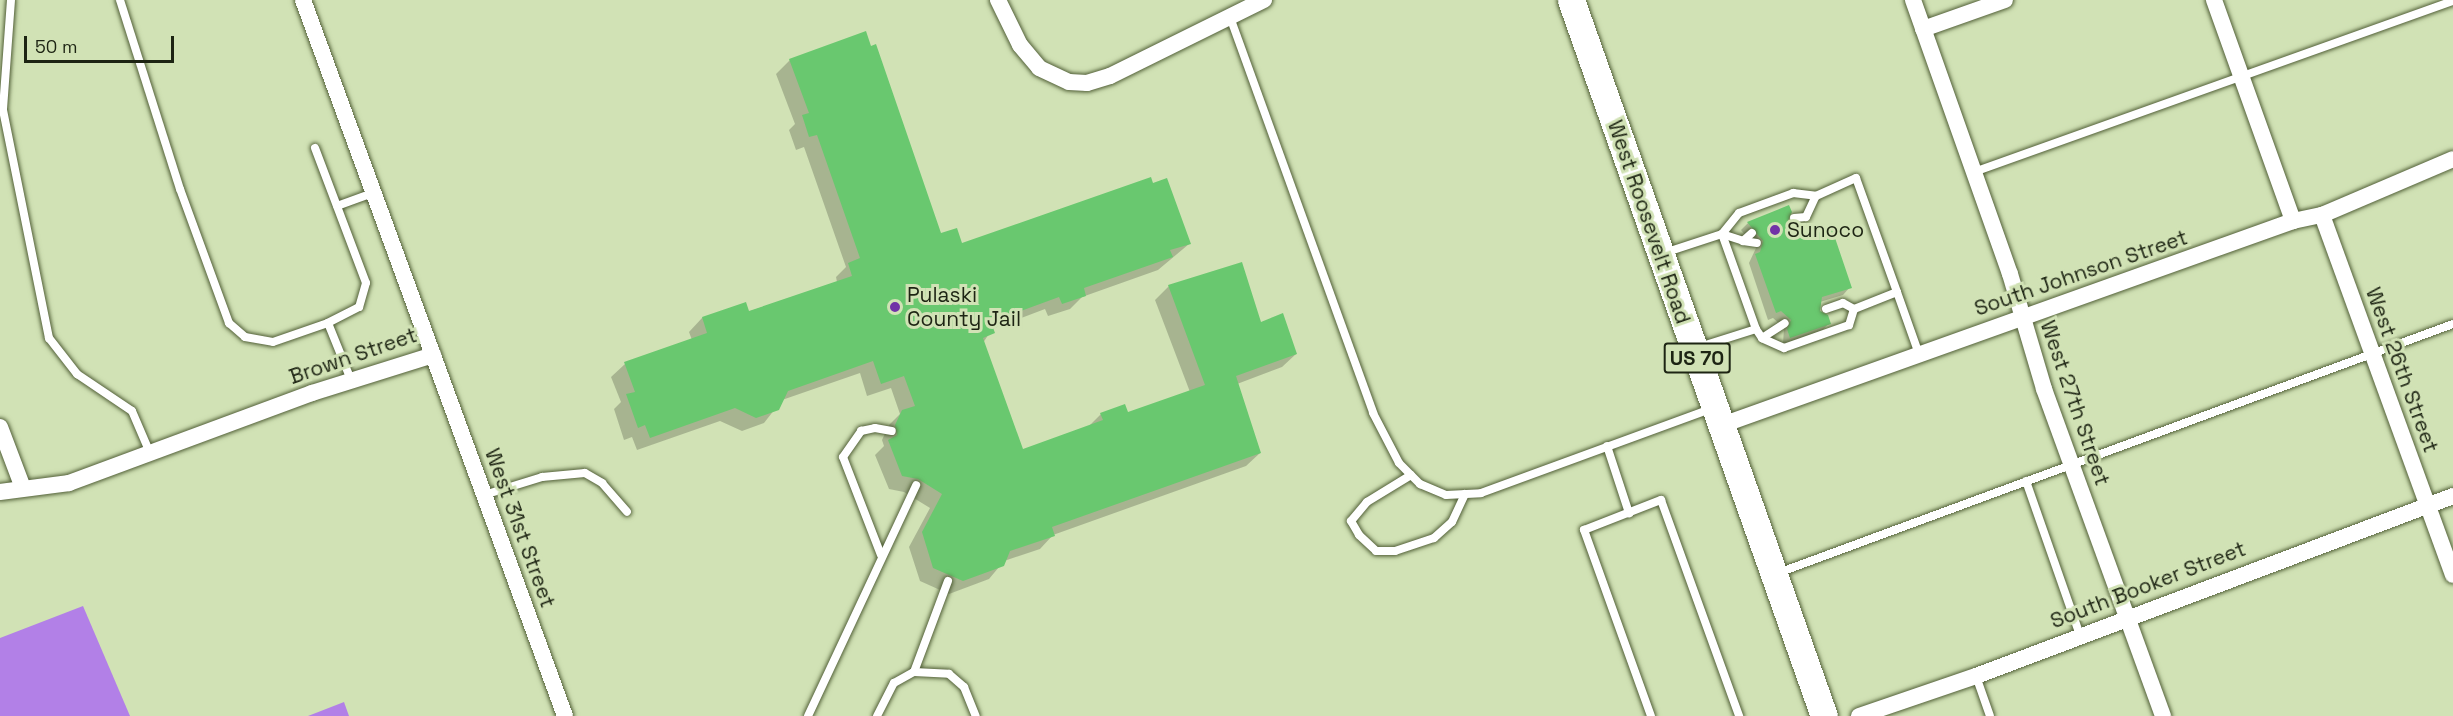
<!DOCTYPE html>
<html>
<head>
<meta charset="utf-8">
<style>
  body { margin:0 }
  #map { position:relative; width:2453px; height:716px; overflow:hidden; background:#d1e2b5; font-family:"Space Grotesk",sans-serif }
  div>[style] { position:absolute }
  .forest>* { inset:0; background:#b280e7 }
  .shadow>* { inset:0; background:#0003 }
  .building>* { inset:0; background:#69c86f }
  .roads { filter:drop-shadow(0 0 2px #526038) drop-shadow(0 0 2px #526038) }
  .service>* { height:8px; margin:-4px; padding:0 4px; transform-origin:4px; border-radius:4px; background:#fff }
  .minor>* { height:16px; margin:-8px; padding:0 8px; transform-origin:8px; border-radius:8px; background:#fff }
  .primary>* { height:27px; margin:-13.5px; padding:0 13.5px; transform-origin:13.5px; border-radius:13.5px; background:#fff }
  .dots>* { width:16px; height:16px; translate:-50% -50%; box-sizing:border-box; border:3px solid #d1e2b5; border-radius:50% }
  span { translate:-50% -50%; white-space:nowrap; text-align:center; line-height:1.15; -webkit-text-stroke:6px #d1e2b5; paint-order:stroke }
  .shield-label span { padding:2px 4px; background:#d1e2b5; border:2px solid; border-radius:4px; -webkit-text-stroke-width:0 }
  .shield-label { font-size:20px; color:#1d2413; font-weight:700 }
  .street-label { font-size:21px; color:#1d2413 }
  .poi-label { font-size:21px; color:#1d2413 }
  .left { translate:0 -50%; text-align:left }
  .scale { position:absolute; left:24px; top:36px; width:150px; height:27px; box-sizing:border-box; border:3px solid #1d2413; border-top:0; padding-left:8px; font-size:18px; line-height:21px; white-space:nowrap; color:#1d2413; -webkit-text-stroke:4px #d1e2b5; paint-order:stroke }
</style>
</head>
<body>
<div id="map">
  <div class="forest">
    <i style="clip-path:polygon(83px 606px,130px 716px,0 716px,0 638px)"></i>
    <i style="clip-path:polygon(344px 702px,349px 716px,308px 716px)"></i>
  </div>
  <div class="shadow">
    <i style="clip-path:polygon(790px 60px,940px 235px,962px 245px,1189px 244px,1158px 270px,1082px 297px,1070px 309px,1048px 316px,1045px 309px,992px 329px,983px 343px,1022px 451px,1087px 428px,1101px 414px,1127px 414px,1190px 392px,1155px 300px,1169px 286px,1261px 324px,1296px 354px,1282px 367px,1237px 384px,1260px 453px,1246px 466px,1053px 535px,1040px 549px,1004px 561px,989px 579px,949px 594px,920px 581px,909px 547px,930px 508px,904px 492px,889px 489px,875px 455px,884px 446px,882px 440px,889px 425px,900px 414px,891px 388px,867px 396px,860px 373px,782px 400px,764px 423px,742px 431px,720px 421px,637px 450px,632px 437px,624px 440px,614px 409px,621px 402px,611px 377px,625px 364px,692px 340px,689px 332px,702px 318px,748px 312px,837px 282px,836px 277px,846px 267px,804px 147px,796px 150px,789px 130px,795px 124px,776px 74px)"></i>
    <i style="clip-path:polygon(1787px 222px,1850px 287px,1843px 295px,1820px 302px,1818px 311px,1829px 323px,1822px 331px,1783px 344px,1784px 328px,1773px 318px,1768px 320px,1749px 263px,1756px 248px,1741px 230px,1748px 223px)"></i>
  </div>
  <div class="building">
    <i style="clip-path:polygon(866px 31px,871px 46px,876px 44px,941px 233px,957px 228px,962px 243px,1151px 177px,1153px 183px,1167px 178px,1191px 244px,1170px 250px,1173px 257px,1084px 288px,1086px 296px,1062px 304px,1059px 297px,991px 322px,995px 333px,983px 338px,1023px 449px,1103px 420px,1100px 413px,1125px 404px,1128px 412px,1205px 385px,1168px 285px,1242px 262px,1261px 322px,1283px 313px,1297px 354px,1236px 376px,1261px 453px,1052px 527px,1055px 536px,1010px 551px,1004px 566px,963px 581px,933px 568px,922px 532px,942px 494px,918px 479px,902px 476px,888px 440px,897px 435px,895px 425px,902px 410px,915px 406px,904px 376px,881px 384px,873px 361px,788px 391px,779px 410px,756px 418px,735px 408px,650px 438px,645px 425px,638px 428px,626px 394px,635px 392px,624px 362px,707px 333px,702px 317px,746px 302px,749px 311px,852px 276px,848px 263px,860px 258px,817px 135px,809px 137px,802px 115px,809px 113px,789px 59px)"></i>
    <i style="clip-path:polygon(1789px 205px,1792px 212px,1788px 221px,1797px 224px,1802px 237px,1832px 229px,1852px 288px,1822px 297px,1820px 311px,1828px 315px,1831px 324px,1790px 338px,1787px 329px,1791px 320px,1781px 311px,1776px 313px,1755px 254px,1760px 252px,1763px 241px,1747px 222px)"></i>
  </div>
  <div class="roads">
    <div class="service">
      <i style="left:11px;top:0;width:110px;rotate:94.2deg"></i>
      <i style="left:3px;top:110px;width:233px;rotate:78.6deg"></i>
      <i style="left:49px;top:338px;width:46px;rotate:52.1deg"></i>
      <i style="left:77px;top:374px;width:66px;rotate:33.9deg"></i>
      <i style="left:132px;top:411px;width:46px;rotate:66.8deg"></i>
      <i style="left:120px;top:0;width:198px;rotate:72.4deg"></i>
      <i style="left:180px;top:189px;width:143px;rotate:69.9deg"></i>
      <i style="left:229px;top:323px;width:21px;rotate:41deg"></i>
      <i style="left:245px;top:337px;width:28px;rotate:10deg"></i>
      <i style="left:273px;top:342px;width:58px;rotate:-19.1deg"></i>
      <i style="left:1230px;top:17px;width:421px;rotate:70.1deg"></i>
      <i style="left:1373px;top:413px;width:56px;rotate:62.5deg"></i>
      <i style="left:1399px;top:463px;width:30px;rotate:45deg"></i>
      <i style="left:1420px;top:484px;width:28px;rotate:23deg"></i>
      <i style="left:1446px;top:495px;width:35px;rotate:-3deg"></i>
      <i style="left:1481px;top:493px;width:245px;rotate:-20.1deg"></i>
      <i style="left:315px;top:148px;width:144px;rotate:69.3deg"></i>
      <i style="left:366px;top:283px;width:25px;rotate:106deg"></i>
      <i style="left:359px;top:307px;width:35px;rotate:153deg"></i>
      <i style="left:328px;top:323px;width:61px;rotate:68deg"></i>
      <i style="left:1974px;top:172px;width:509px;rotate:-19.65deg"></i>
      <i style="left:337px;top:206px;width:38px;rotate:-20deg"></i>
      <i style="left:1794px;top:218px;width:12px;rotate:-5deg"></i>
      <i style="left:1806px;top:217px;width:23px;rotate:-65deg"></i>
      <i style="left:1743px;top:241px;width:14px;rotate:8deg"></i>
      <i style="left:1664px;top:253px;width:61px;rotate:-18.1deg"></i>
      <i style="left:1722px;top:234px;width:22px;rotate:18deg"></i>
      <i style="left:1743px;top:241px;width:12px;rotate:-42deg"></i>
      <i style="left:1897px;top:292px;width:46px;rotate:158.4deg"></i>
      <i style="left:1854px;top:309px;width:17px;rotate:107deg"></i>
      <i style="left:1849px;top:325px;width:69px;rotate:160.5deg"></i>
      <i style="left:1784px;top:348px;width:24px;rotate:-156deg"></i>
      <i style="left:1762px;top:338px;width:11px;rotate:-124deg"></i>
      <i style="left:1756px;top:329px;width:101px;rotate:-109.7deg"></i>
      <i style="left:1722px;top:234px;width:27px;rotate:-51deg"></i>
      <i style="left:1739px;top:213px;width:58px;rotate:-20.3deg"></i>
      <i style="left:1793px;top:193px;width:23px;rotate:7deg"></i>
      <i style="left:1816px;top:196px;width:44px;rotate:-24.2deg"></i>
      <i style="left:1856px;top:178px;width:121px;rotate:70.2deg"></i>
      <i style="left:1897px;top:292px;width:66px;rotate:70.5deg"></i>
      <i style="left:1826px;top:309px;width:18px;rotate:-19deg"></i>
      <i style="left:1843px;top:303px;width:13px;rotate:29deg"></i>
      <i style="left:1762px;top:338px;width:27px;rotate:-33deg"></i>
      <i style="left:1696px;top:348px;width:63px;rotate:-17.6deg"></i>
      <i style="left:1607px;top:446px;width:71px;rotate:71.8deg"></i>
      <i style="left:1411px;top:475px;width:52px;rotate:148.5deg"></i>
      <i style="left:1367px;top:502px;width:25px;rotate:130deg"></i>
      <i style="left:1351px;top:521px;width:16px;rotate:60deg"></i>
      <i style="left:1359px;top:535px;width:23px;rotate:43deg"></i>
      <i style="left:1376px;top:551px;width:19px"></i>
      <i style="left:1395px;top:551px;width:41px;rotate:-18.4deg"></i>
      <i style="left:1434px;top:538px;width:24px;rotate:-42deg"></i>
      <i style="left:1452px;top:522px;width:31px;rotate:-65deg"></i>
      <i style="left:2026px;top:481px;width:163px;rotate:70.7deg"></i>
      <i style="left:484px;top:495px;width:61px;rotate:-17.2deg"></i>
      <i style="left:542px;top:477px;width:43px;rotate:-5.3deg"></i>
      <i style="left:585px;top:473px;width:20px;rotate:30deg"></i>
      <i style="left:602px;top:483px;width:38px;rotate:49deg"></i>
      <i style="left:881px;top:555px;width:105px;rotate:-111.2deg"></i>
      <i style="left:843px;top:457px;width:32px;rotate:-55deg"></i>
      <i style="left:861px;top:431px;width:14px;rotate:-12deg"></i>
      <i style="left:875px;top:428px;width:17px;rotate:10deg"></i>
      <i style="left:1778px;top:573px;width:719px;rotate:-20.25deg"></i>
      <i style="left:948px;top:581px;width:97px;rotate:110.5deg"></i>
      <i style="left:914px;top:672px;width:35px;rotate:3deg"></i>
      <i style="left:949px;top:674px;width:20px;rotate:41deg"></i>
      <i style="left:964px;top:687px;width:31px;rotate:68deg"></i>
      <i style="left:1976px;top:676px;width:42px;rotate:70.7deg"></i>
      <i style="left:808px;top:716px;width:255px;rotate:-64.9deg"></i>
      <i style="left:877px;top:716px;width:37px;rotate:-63deg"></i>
      <i style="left:894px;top:683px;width:23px;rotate:-29deg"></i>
      <i style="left:1651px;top:716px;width:198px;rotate:-109.8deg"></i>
      <i style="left:1584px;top:530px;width:83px;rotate:-21.3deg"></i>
      <i style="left:1661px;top:500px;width:230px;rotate:70.1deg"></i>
    </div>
    <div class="minor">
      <i style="left:303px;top:0;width:762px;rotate:69.9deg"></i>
      <i style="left:998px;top:0;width:50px;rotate:63.9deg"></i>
      <i style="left:1020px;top:45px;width:30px;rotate:50deg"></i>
      <i style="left:1039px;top:68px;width:33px;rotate:25deg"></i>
      <i style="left:1069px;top:82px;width:18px;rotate:3deg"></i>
      <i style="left:1087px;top:83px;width:24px;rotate:-17deg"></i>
      <i style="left:1110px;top:76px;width:172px;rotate:-26.3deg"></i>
      <i style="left:1913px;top:0;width:291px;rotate:70.5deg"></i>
      <i style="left:2010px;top:274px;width:120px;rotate:73.5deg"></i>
      <i style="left:2044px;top:389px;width:348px;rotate:70deg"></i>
      <i style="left:2214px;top:0;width:235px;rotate:70.3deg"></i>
      <i style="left:1923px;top:29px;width:87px;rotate:-19.5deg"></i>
      <i style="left:2322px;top:215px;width:383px;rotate:70deg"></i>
      <i style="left:1722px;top:425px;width:606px;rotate:-19.66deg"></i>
      <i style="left:2293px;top:221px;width:30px;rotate:-12deg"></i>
      <i style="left:2322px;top:215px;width:142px;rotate:-23.1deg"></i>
      <i style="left:0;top:427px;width:65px;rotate:69.3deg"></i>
      <i style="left:0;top:492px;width:70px;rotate:-7.4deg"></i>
      <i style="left:69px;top:483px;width:259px;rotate:-20.3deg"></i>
      <i style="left:312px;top:393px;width:127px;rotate:-17.4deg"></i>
      <i style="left:1859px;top:716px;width:124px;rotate:-18.9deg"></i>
      <i style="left:1976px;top:676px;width:510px;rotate:-20.67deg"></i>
    </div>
    <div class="primary">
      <i style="left:1571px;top:0;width:759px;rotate:70.54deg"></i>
    </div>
  </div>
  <div class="dots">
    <i style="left:1775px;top:230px;background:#7132a7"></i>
    <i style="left:895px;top:307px;background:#7132a7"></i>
  </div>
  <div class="shield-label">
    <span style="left:1697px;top:358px">US 70</span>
  </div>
  <div class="street-label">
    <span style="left:1649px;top:222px;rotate:71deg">West Roosevelt Road</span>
    <span style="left:2081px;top:273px;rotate:-19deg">South Johnson Street</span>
    <span style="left:353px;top:356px;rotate:-19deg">Brown Street</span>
    <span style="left:2402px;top:370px;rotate:70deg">West 26th Street</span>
    <span style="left:2075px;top:403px;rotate:71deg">West 27th Street</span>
    <span style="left:520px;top:528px;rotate:70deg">West 31st Street</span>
    <span style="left:2148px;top:585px;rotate:-21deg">South Booker Street</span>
  </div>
  <div class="poi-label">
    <span class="left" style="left:1787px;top:230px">Sunoco</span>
    <span class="left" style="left:907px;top:307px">Pulaski<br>County Jail</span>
  </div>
  <div class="scale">50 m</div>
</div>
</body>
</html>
